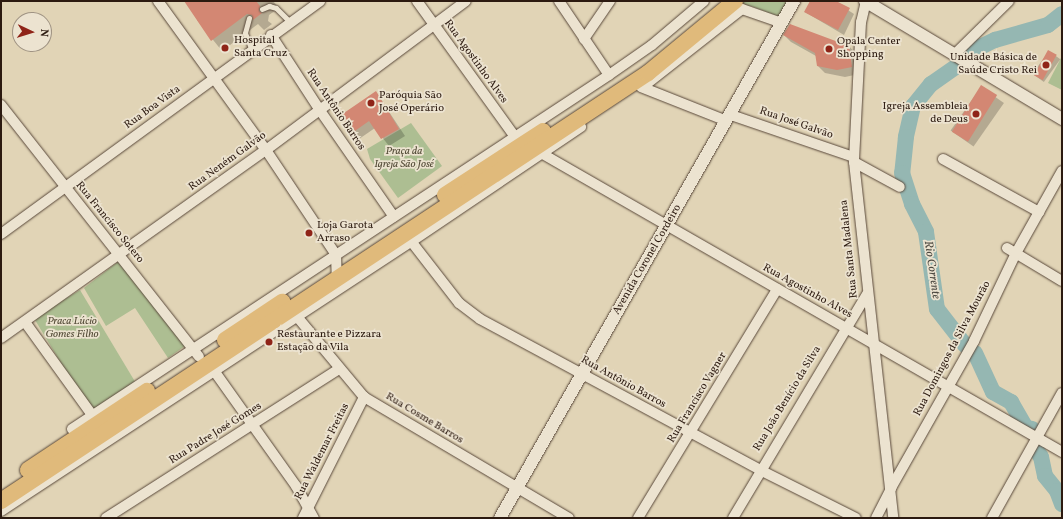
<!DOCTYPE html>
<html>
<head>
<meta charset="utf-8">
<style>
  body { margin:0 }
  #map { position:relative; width:1063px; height:519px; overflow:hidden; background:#e1d4b6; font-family:Vollkorn,serif }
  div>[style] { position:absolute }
  .green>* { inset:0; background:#adbe92; transform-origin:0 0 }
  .shadow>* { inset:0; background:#0003; transform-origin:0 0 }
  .river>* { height:16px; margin:-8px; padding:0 8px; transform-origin:8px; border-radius:8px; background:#95b7b2 }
  .building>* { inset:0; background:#d38773; transform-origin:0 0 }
  .roads { filter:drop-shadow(0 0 1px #59483a) drop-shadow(0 0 1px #59483a) }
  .service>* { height:5px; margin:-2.5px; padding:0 2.5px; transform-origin:2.5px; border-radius:2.5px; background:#ece3d0 }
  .minor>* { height:10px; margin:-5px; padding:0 5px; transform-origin:5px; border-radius:5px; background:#ece3d0 }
  .tertiary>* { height:12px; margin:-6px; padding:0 6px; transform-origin:6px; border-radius:6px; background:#ece3d0 }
  .primary>* { height:16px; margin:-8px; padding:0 8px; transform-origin:8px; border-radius:8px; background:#e0ba7b }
  .dots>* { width:11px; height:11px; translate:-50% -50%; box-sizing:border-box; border:2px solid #ece3d0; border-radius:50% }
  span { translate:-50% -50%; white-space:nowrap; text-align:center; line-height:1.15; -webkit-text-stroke:3.5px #ece3d0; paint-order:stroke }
  .poi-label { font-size:11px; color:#2c1a10 }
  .left { translate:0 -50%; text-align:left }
  .right { translate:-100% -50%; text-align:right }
  .street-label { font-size:11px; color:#2c1a10 }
  .park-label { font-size:11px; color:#534b37; font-style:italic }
  .water-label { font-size:12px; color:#4c4941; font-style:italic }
  .frame { position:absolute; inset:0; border:2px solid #2c1a10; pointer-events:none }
  .north { position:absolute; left:12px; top:12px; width:40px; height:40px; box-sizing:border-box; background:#ece3d0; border:1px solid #9f9383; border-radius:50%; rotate:94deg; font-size:11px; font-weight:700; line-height:16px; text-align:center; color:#2c1a10 }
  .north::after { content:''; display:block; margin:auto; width:14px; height:18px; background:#8f2418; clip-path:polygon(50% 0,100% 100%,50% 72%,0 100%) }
</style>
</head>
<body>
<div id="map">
  <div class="green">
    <i style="clip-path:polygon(741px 1px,788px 1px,780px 17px,751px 6px,740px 7px)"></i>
    <i style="clip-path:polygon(1062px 56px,1062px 90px,1048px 83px)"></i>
    <i style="clip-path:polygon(411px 123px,442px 166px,398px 198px,370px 159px,367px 149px)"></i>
    <i style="clip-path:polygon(119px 261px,185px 346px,168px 358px,135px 308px,106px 326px,84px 288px)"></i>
    <i style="left:80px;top:290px;width:109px;height:54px;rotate:59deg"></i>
  </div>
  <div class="shadow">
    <i style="clip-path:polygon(185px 1px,273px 1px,279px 8px,269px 15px,268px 21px,272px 24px,264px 30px,258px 24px,222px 51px,197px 20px,199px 19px)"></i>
    <i style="clip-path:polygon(811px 1px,834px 1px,854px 14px,844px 35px,805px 12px)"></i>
    <i style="clip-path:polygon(784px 35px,849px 46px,856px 54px,859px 74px,845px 77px,825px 73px,818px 66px,816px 56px,791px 42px)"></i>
    <i style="left:1049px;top:51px;width:14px;height:28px;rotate:36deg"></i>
    <i style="left:981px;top:87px;width:28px;height:53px;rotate:35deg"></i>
    <i style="clip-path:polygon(376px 92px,405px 136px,389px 146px,375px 128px,359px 139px,352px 132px)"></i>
  </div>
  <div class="river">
    <i style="left:968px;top:53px;width:30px;rotate:-26deg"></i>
    <i style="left:995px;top:40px;width:55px;rotate:-15.8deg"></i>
    <i style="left:1048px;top:25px;width:18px;rotate:-38deg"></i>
    <i style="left:957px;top:66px;width:32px;rotate:145deg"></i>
    <i style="left:931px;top:84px;width:28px;rotate:129deg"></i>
    <i style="left:913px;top:106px;width:32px;rotate:103deg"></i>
    <i style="left:906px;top:137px;width:36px;rotate:96deg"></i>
    <i style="left:902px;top:173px;width:33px;rotate:72deg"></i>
    <i style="left:912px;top:204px;width:31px;rotate:63deg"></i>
    <i style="left:926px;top:232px;width:78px;rotate:81.9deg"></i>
    <i style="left:937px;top:309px;width:46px;rotate:52.1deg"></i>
    <i style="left:975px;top:353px;width:43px;rotate:65.2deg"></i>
    <i style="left:993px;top:392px;width:21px;rotate:29deg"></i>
    <i style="left:1011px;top:402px;width:30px;rotate:60deg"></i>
    <i style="left:1026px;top:428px;width:6px;rotate:9deg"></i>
    <i style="left:1037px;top:451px;width:7px;rotate:56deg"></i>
    <i style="left:1041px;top:457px;width:19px;rotate:78deg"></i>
    <i style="left:1045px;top:476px;width:19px;rotate:51deg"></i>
    <i style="left:1057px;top:491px;width:14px;rotate:69deg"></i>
  </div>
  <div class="building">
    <i style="clip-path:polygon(184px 1px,256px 1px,260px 6px,259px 11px,262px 13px,253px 20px,252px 15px,247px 14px,211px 41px)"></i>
    <i style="clip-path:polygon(810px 1px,836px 1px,850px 8px,838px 30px,804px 12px)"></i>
    <i style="clip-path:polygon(790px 24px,849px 46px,852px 67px,837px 70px,817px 66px,815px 53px,783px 35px)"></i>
    <i style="left:1048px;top:50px;width:10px;height:29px;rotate:29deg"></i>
    <i style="left:981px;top:85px;width:19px;height:55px;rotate:32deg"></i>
    <i style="clip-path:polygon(376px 91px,399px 129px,381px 139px,369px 121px,352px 133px,341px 115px)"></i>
  </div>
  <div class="roads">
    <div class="service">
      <i style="left:262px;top:9px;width:8px;rotate:-23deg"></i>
      <i style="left:269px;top:6px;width:7px;rotate:16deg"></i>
      <i style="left:276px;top:8px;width:20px;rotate:45deg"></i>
      <i style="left:249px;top:18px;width:16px;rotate:105deg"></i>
      <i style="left:245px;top:33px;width:18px;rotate:68deg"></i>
    </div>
    <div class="minor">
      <i style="left:158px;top:1px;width:184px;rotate:54.1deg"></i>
      <i style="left:266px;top:150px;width:126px;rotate:56.3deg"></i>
      <i style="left:336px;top:255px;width:28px;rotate:88deg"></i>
      <i style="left:417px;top:1px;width:168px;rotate:54.2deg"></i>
      <i style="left:559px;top:1px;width:89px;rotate:56deg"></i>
      <i style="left:866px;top:1px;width:22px;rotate:103deg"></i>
      <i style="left:861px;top:22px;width:140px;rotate:92.9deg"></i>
      <i style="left:854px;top:162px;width:358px;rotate:83.7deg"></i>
      <i style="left:271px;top:35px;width:88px;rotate:57deg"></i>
      <i style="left:319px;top:109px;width:131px;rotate:55.2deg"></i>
      <i style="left:584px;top:39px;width:46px;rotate:-55.6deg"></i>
      <i style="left:954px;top:55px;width:77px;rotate:-44.5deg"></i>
      <i style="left:649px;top:82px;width:118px;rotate:-38.1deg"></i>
      <i style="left:742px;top:9px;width:42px;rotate:19.3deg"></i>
      <i style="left:641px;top:87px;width:92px;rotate:21.6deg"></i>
      <i style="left:1px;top:105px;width:320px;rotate:51.8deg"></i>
      <i style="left:731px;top:115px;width:130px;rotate:18.9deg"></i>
      <i style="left:541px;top:153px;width:601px;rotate:29.85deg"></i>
      <i style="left:943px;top:159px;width:110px;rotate:28.9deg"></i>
      <i style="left:854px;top:162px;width:52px;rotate:28.5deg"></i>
      <i style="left:1px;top:234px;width:395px;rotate:-36.1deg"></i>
      <i style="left:407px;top:236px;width:85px;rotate:52.2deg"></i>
      <i style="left:459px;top:303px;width:26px;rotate:37deg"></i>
      <i style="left:480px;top:319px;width:318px;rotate:28.3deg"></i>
      <i style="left:760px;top:470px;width:107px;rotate:26.6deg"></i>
      <i style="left:1007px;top:248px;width:64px;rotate:31deg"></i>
      <i style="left:294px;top:313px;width:109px;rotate:50.2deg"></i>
      <i style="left:364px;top:397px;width:238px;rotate:30.6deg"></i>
      <i style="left:25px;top:322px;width:115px;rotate:54.2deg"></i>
      <i style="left:92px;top:415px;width:6px;rotate:108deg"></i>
      <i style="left:1px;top:338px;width:325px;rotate:-35.4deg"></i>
      <i style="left:266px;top:150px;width:249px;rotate:-36.7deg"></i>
      <i style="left:210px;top:365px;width:148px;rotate:54.6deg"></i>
      <i style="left:296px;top:486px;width:37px;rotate:61deg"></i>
      <i style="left:72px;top:429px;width:643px;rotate:-33.39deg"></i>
      <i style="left:609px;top:75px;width:52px;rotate:-34.9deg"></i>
      <i style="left:652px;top:45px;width:68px;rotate:-40.2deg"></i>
      <i style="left:1px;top:511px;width:492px;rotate:-33.3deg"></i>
      <i style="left:412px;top:241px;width:204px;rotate:-34deg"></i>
      <i style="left:106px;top:518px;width:277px;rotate:-32.6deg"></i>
      <i style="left:303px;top:518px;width:136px;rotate:-63.2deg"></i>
      <i style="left:638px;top:518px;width:268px;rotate:-58.7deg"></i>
      <i style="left:733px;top:518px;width:261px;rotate:-59.1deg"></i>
      <i style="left:876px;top:518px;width:34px;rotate:-63deg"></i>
      <i style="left:891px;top:488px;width:169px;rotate:-60.5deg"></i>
      <i style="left:974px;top:341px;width:98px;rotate:-64.5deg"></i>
      <i style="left:1016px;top:253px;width:94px;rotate:-60.7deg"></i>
      <i style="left:992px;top:518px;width:143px;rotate:-60.8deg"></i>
    </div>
    <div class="tertiary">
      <i style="left:865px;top:1px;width:230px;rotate:30.9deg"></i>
      <i style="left:500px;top:518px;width:595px;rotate:-60.37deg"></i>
    </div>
    <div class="primary">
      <i style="left:445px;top:195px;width:117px;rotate:-33.1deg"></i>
      <i style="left:225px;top:340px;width:69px;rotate:-33.7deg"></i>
      <i style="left:28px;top:470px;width:143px;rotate:-33.6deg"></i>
      <i style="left:1px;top:501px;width:776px;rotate:-33.49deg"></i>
      <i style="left:648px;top:73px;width:113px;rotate:-39.6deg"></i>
    </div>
  </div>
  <div class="dots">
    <i style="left:225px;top:48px;background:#8f2418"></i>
    <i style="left:829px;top:49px;background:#8f2418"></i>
    <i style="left:1046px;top:65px;background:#8f2418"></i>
    <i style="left:371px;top:103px;background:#8f2418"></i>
    <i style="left:976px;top:114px;background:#8f2418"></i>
    <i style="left:309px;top:233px;background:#8f2418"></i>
    <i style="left:269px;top:342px;background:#8f2418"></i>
  </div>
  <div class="poi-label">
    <span class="left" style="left:234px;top:48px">Hospital<br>Santa Cruz</span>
    <span class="left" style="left:837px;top:49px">Opala Center<br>Shopping</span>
    <span class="right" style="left:1037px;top:65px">Unidade Básica de<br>Saúde Cristo Rei</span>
    <span class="left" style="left:379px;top:103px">Paróquia São<br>José Operário</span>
    <span class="right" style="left:968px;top:114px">Igreja Assembleia<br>de Deus</span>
    <span class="left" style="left:317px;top:233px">Loja Garota<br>Arraso</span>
    <span class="left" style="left:277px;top:342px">Restaurante e Pizzara<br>Estação da Vila</span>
  </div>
  <div class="street-label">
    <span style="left:475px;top:62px;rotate:54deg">Rua Agostinho Alves</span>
    <span style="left:153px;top:108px;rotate:-36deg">Rua Boa Vista</span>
    <span style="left:335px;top:110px;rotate:56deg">Rua Antônio Barros</span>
    <span style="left:796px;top:124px;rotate:19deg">Rua José Galvão</span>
    <span style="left:228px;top:162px;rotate:-36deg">Rua Neném Galvão</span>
    <span style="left:109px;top:223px;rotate:51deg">Rua Francisco Sotero</span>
    <span style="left:850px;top:249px;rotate:-96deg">Rua Santa Madalena</span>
    <span style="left:648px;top:260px;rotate:-60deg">Avenida Coronel Cordeiro</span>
    <span style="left:807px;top:292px;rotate:29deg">Rua Agostinho Alves</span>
    <span style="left:953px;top:349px;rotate:-62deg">Rua Domingos da Silva Mourão</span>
    <span style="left:623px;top:383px;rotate:29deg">Rua Antônio Barros</span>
    <span style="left:698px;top:398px;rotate:-59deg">Rua Francisco Vagner</span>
    <span style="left:788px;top:399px;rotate:-59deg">Rua João Benício da Silva</span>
    <span style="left:424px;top:419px;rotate:31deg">Rua Cosme Barros</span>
    <span style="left:216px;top:434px;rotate:-32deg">Rua Padre José Gomes</span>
    <span style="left:323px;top:452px;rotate:-63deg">Rua Waldemar Freitas</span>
  </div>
  <div class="park-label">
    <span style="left:404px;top:159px">Praça da<br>Igreja São José</span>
    <span style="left:72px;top:329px">Praca Lúcio<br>Gomes Filho</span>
  </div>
  <div class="water-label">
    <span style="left:931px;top:270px;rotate:82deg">Rio Corrente</span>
  </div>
  <div class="frame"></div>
  <div class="north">N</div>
</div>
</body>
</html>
